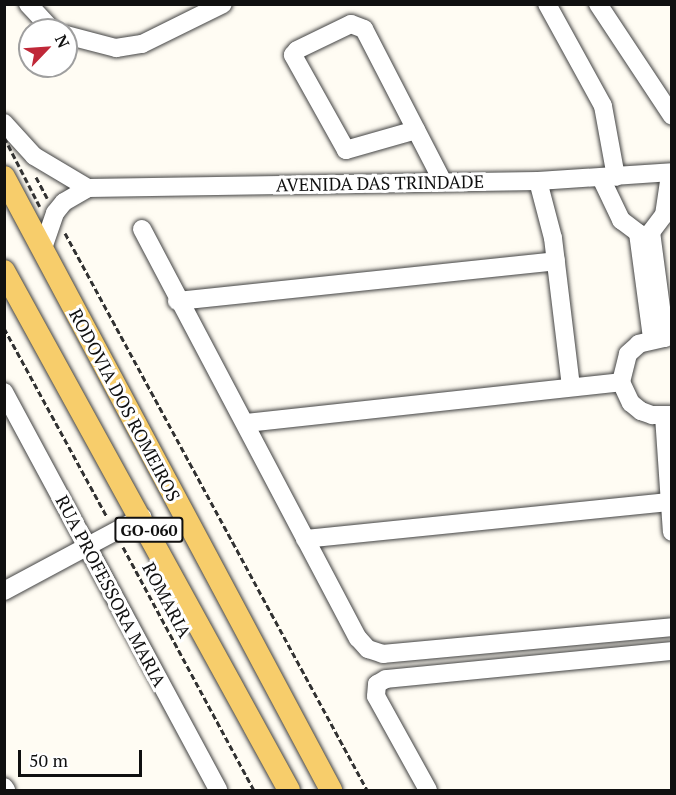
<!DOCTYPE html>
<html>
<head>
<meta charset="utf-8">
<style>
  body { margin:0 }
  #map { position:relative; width:676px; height:795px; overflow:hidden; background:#fffcf3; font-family:"PT Serif",serif }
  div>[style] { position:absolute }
  .path>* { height:3px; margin-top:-1.5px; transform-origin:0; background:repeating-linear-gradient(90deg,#323232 0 6px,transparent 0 9px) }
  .roads { filter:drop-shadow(0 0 2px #434343) drop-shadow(0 0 2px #434343) }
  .minor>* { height:18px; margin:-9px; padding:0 9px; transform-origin:9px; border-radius:9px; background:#fff }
  .major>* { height:22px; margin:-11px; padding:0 11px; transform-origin:11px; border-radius:11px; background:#f7cd6b }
  .path-bridge>* { height:3px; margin-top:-1.5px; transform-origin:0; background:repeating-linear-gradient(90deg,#323232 0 6px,transparent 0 9px) }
  span { translate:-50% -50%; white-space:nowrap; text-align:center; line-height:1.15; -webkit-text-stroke:6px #fff; paint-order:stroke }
  .shield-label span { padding:2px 4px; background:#fff; border:2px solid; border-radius:4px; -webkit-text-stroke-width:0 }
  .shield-label { font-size:16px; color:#101010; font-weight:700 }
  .street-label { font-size:18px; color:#101010 }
  .frame { position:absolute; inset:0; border:6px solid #101010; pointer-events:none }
  .north { position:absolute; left:18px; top:18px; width:60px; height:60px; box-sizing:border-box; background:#fff; border:2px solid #9f9f9f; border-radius:50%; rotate:65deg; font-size:16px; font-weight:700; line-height:24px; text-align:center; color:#101010 }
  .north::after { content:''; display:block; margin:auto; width:21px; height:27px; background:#c02838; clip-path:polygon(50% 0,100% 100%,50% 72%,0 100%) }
  .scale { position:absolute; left:18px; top:750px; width:124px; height:27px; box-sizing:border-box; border:3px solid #101010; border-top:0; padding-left:8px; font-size:18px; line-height:21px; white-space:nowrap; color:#101010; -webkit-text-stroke:4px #fff; paint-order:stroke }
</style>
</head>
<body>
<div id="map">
  <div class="path">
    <i style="left:36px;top:177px;width:24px;rotate:62deg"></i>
    <i style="left:65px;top:233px;width:634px;rotate:61.53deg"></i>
    <i style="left:4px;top:328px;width:215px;rotate:61.4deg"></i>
    <i style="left:123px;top:547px;width:276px;rotate:61.7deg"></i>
  </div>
  <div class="roads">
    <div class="minor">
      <i style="left:28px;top:4px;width:35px;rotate:47deg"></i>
      <i style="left:547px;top:4px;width:116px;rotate:61.2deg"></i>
      <i style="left:603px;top:106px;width:72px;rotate:79.6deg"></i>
      <i style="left:598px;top:4px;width:134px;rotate:56.5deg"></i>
      <i style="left:66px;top:35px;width:52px;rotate:14.6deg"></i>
      <i style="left:116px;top:48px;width:26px;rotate:-9deg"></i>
      <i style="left:142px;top:44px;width:90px;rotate:-26.3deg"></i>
      <i style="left:4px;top:123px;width:45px;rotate:47.7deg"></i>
      <i style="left:34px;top:156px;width:63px;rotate:30.7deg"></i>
      <i style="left:416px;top:130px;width:73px;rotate:164.1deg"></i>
      <i style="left:346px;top:150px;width:109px;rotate:-119.2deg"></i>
      <i style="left:293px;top:55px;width:6px;rotate:-51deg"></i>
      <i style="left:297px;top:50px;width:60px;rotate:-25.7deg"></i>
      <i style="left:351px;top:24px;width:14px;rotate:21deg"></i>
      <i style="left:364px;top:29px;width:172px;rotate:62.7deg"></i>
      <i style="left:601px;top:178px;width:47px;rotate:64.5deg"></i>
      <i style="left:621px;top:220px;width:21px;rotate:37deg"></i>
      <i style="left:638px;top:233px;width:106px;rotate:82.4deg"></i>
      <i style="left:538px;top:181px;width:59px;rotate:75.3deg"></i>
      <i style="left:553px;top:238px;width:149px;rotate:83.1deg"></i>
      <i style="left:142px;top:229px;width:463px;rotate:62.2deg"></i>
      <i style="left:358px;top:638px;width:15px;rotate:48deg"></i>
      <i style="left:368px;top:649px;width:16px;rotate:18deg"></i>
      <i style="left:383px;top:654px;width:290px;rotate:-5.3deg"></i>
      <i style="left:43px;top:248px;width:37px;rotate:-71deg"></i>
      <i style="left:55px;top:213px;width:14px;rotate:-51deg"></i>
      <i style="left:64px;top:202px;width:28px;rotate:-30deg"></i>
      <i style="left:88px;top:188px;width:450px;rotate:-0.9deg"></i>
      <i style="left:538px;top:181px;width:134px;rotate:-3.8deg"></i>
      <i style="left:177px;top:301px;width:381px;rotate:-6deg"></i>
      <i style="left:664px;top:338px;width:26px;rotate:167deg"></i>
      <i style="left:639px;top:344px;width:15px;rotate:138deg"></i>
      <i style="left:628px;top:354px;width:29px;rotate:104deg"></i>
      <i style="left:621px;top:382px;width:23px;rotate:65deg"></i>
      <i style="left:631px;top:403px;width:13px;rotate:39deg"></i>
      <i style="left:641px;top:411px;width:12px;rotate:20deg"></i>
      <i style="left:652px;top:415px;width:20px"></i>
      <i style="left:665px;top:338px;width:107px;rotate:-97.5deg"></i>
      <i style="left:651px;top:232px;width:21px;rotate:-53deg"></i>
      <i style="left:664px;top:215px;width:40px;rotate:-81.5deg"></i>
      <i style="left:4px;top:392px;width:452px;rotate:61.7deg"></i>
      <i style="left:664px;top:416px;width:116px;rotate:86.1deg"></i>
      <i style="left:246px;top:423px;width:377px;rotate:-6.2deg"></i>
      <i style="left:305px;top:539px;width:369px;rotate:-5.8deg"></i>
      <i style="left:4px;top:591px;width:157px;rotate:-28.2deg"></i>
      <i style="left:4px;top:787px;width:4px;rotate:56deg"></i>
      <i style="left:428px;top:790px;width:107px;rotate:-119deg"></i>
      <i style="left:376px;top:696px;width:12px;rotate:-85deg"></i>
      <i style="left:377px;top:684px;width:10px;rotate:-29deg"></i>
      <i style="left:386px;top:679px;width:287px;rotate:-5.6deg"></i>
    </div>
    <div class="major">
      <i style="left:4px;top:177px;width:695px;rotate:61.92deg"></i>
      <i style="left:4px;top:271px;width:592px;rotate:61.23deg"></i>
    </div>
  </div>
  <div class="path-bridge">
    <i style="left:4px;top:137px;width:81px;rotate:62.8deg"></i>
  </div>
  <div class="shield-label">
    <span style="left:149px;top:530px">GO-060</span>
  </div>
  <div class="street-label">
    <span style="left:380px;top:183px;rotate:-1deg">AVENIDA DAS TRINDADE</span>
    <span style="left:125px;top:405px;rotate:62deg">RODOVIA DOS ROMEIROS</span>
    <span style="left:111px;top:591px;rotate:62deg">RUA PROFESSORA MARIA</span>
    <span style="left:167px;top:600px;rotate:62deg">ROMARIA</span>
  </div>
  <div class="frame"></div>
  <div class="north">N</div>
  <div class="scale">50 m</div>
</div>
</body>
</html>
